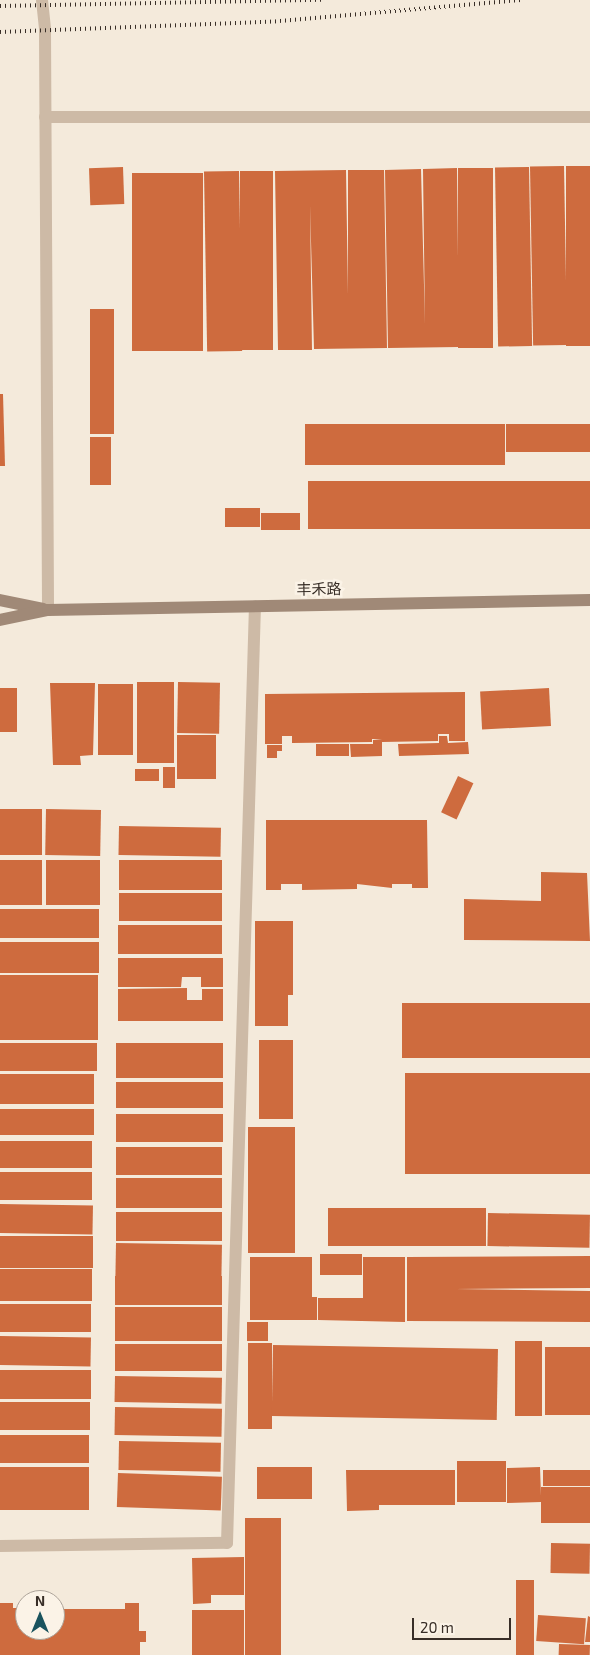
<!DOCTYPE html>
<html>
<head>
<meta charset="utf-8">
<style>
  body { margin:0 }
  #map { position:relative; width:590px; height:1655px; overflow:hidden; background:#f4eadb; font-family:"Exo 2","Noto Sans SC",sans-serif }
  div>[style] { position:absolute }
  .building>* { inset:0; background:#ce6b3e; transform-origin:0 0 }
  .lane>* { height:12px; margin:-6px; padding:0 6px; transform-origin:6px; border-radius:6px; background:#cdbaa6 }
  .street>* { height:12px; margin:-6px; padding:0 6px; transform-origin:6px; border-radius:6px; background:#cdbaa6 }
  .secondary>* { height:12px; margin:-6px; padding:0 6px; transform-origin:6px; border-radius:6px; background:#a08977 }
  .rail>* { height:4px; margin-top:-2px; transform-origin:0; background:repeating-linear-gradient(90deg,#382e27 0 1px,transparent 0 5px) }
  span { translate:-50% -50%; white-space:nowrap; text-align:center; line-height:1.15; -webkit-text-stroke:5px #fbf3e7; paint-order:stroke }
  .street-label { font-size:15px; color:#382e27 }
  .north { position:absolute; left:15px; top:1590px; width:50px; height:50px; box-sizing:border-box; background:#fbf3e7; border:1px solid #ada49a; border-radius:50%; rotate:0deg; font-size:14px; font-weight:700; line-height:20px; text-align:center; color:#382e27 }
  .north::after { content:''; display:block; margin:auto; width:18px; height:22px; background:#1a535d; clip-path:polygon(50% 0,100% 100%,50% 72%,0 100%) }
  .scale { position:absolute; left:412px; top:1618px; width:99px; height:22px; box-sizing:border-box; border:2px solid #382e27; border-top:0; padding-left:6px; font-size:15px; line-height:18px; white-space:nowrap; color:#382e27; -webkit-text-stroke:4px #fbf3e7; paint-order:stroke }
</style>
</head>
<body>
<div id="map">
  <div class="building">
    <i style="left:564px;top:166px;width:179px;height:34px;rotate:89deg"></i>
    <i style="left:566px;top:166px;width:24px;height:180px"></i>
    <i style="left:123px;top:167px;width:37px;height:34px;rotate:88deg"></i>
    <i style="left:529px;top:167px;width:179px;height:34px;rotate:89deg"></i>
    <i style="clip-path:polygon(457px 168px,459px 347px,388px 348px,385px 170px,421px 169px,425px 324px,423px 169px)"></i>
    <i style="left:458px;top:168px;width:35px;height:180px"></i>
    <i style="clip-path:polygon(346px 170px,348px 295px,348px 170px,384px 170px,387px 348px,314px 349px,310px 205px,312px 350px,278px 350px,275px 171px)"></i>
    <i style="left:239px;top:171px;width:180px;height:35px;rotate:89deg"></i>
    <i style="left:240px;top:171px;width:33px;height:179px"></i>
    <i style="left:132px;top:173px;width:36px;height:178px"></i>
    <i style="left:168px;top:173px;width:35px;height:178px"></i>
    <i style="left:90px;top:309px;width:24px;height:125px"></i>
    <i style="clip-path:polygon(0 394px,3px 394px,5px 466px,0 466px)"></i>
    <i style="left:305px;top:424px;width:200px;height:41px"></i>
    <i style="left:506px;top:424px;width:84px;height:28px"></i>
    <i style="left:90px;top:437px;width:21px;height:48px"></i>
    <i style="left:590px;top:481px;width:48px;height:282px;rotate:90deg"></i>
    <i style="left:260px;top:508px;width:19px;height:35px;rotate:90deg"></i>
    <i style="left:300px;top:513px;width:17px;height:39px;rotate:90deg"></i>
    <i style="left:174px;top:682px;width:81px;height:37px;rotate:90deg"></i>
    <i style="left:178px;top:682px;width:42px;height:51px;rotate:1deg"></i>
    <i style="clip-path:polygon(50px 683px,95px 683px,93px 755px,80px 756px,81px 765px,53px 765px)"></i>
    <i style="left:98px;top:684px;width:35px;height:71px"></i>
    <i style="left:0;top:688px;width:17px;height:44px"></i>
    <i style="left:549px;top:688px;width:38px;height:69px;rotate:87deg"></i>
    <i style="clip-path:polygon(465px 692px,465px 741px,449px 741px,449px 734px,438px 734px,438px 741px,382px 742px,382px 756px,351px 757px,350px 744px,373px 744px,373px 740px,382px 739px,372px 739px,372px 742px,292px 743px,292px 736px,282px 736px,282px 744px,265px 744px,265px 694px)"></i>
    <i style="left:177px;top:735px;width:39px;height:44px"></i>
    <i style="clip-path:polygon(439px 736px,447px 736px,448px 743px,468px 742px,469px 754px,399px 756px,398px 744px,439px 743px)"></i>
    <i style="left:316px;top:744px;width:33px;height:12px"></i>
    <i style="clip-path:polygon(267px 745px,282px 745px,282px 751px,277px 751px,277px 758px,267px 758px)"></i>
    <i style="left:175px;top:767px;width:21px;height:12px;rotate:90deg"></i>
    <i style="left:135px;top:769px;width:24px;height:12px"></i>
    <i style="left:458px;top:776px;width:17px;height:40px;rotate:25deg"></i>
    <i style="left:0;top:809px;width:42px;height:46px"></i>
    <i style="left:46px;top:809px;width:55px;height:46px;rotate:1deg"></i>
    <i style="clip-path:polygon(266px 820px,427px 820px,428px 888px,412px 888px,412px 884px,392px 884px,392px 888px,357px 884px,357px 889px,302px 890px,302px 884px,281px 884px,281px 890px,266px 890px)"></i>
    <i style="left:119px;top:826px;width:102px;height:29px;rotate:1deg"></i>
    <i style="left:0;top:860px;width:42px;height:45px"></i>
    <i style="left:46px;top:860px;width:54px;height:45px"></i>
    <i style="left:119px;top:860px;width:103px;height:30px"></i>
    <i style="clip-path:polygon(541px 872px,587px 873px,590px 941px,464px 940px,464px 899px,541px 901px)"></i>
    <i style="left:222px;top:893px;width:28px;height:103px;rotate:90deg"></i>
    <i style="left:0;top:909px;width:99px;height:29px"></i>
    <i style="clip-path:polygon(255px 921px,293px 921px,293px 995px,288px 995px,288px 1026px,255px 1026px)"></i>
    <i style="left:222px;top:925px;width:29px;height:104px;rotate:90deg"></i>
    <i style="left:0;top:942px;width:99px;height:31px"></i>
    <i style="clip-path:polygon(118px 958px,223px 958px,223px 987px,201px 987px,201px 977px,182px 977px,181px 987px,118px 987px)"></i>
    <i style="left:0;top:975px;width:98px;height:33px"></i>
    <i style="clip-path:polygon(187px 988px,187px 1000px,202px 1000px,202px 989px,223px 989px,223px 1021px,118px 1021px,118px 989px)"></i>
    <i style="left:590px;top:1003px;width:55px;height:188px;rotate:90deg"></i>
    <i style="left:98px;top:1008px;width:32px;height:98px;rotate:90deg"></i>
    <i style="left:259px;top:1040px;width:34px;height:79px"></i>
    <i style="left:0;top:1043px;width:97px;height:28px"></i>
    <i style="left:116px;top:1043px;width:107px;height:35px"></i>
    <i style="left:405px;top:1073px;width:185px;height:101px"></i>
    <i style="left:0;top:1074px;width:94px;height:30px"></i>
    <i style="left:116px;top:1082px;width:107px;height:26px"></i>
    <i style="left:0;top:1109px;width:94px;height:26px"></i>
    <i style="left:116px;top:1114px;width:107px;height:28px"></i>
    <i style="left:248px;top:1127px;width:47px;height:126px"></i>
    <i style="left:0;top:1141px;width:92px;height:27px"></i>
    <i style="left:116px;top:1147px;width:106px;height:28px"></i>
    <i style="left:0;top:1172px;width:92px;height:28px"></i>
    <i style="left:222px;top:1178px;width:30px;height:106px;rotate:90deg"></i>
    <i style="left:0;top:1204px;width:93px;height:29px;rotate:1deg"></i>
    <i style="left:328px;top:1208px;width:158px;height:38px"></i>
    <i style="left:222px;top:1212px;width:29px;height:106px;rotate:90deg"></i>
    <i style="left:488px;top:1213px;width:102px;height:33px;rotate:1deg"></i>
    <i style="left:0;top:1236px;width:93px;height:32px"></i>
    <i style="left:116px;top:1243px;width:106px;height:33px;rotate:1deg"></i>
    <i style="left:362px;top:1254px;width:21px;height:42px;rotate:90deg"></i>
    <i style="clip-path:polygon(590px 1256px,590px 1288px,455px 1289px,590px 1291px,590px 1322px,407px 1321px,407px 1257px)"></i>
    <i style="clip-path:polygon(250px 1257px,312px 1257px,312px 1297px,317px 1297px,317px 1320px,250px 1320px)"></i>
    <i style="clip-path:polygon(363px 1257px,405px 1257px,405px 1322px,318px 1320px,318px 1298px,363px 1298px)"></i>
    <i style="left:0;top:1269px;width:92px;height:32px"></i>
    <i style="left:222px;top:1276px;width:29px;height:107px;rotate:90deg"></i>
    <i style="left:0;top:1304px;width:91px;height:28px"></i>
    <i style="left:222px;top:1307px;width:34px;height:107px;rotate:90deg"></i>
    <i style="left:247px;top:1322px;width:21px;height:19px"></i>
    <i style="left:0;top:1336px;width:91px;height:29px;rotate:1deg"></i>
    <i style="left:515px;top:1341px;width:27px;height:75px"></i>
    <i style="left:248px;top:1343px;width:24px;height:86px"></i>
    <i style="left:115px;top:1344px;width:107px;height:27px"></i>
    <i style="left:273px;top:1345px;width:225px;height:71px;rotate:1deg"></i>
    <i style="left:545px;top:1347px;width:45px;height:68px"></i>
    <i style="left:0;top:1370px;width:91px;height:29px"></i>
    <i style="left:115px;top:1376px;width:107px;height:26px;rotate:1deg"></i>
    <i style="left:90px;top:1402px;width:28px;height:90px;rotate:90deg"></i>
    <i style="left:115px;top:1407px;width:107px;height:28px;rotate:1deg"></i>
    <i style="left:0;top:1435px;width:89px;height:28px"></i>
    <i style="left:119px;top:1441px;width:102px;height:29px;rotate:1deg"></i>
    <i style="left:457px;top:1461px;width:49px;height:41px"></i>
    <i style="left:0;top:1467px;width:89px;height:43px"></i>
    <i style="left:257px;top:1467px;width:55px;height:32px"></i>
    <i style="clip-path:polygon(540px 1467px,541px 1496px,541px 1487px,590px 1487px,590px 1523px,541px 1523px,541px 1502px,507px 1503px,507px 1468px)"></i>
    <i style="clip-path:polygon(346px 1470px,455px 1470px,455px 1505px,379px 1505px,379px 1510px,347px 1511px)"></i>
    <i style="left:543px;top:1470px;width:47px;height:16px"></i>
    <i style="left:118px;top:1473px;width:104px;height:34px;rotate:2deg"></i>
    <i style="left:245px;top:1518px;width:36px;height:137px"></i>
    <i style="left:551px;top:1543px;width:39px;height:30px;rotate:1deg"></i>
    <i style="clip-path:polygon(244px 1557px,244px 1595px,211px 1595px,211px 1603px,193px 1604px,192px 1558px)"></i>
    <i style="left:516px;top:1580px;width:18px;height:75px"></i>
    <i style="clip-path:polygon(0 1603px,13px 1603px,13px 1608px,25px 1608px,25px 1630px,55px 1630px,55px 1609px,125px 1609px,125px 1603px,139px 1603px,139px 1631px,146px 1631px,146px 1642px,140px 1642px,140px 1655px,0 1655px)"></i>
    <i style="left:192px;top:1610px;width:52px;height:45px"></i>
    <i style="left:538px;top:1615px;width:48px;height:26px;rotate:4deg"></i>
    <i style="clip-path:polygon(588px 1616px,590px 1617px,590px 1642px,585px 1642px)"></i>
    <i style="left:559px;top:1644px;width:31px;height:11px;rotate:2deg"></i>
  </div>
  <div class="lane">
    <i style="left:42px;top:0;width:31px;rotate:84deg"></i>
    <i style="left:45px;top:31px;width:579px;rotate:89.7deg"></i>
    <i style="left:45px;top:117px;width:545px"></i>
  </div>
  <div class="street">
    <i style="left:0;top:1546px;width:227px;rotate:-0.8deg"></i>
    <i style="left:227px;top:1543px;width:937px;rotate:-88.29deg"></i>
  </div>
  <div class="secondary">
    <i style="left:0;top:600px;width:44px;rotate:11.8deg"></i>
    <i style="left:0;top:620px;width:49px;rotate:-11.8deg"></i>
    <i style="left:48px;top:610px;width:542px;rotate:-1.06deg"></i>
  </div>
  <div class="rail">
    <i style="left:0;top:6px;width:322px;rotate:-1.1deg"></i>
    <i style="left:0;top:32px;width:280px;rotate:-2.2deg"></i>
    <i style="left:280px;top:21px;width:242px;rotate:-5deg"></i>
  </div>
  <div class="street-label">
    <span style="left:319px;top:589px;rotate:-1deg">丰禾路</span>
  </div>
  <div class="north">N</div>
  <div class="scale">20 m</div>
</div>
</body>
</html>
